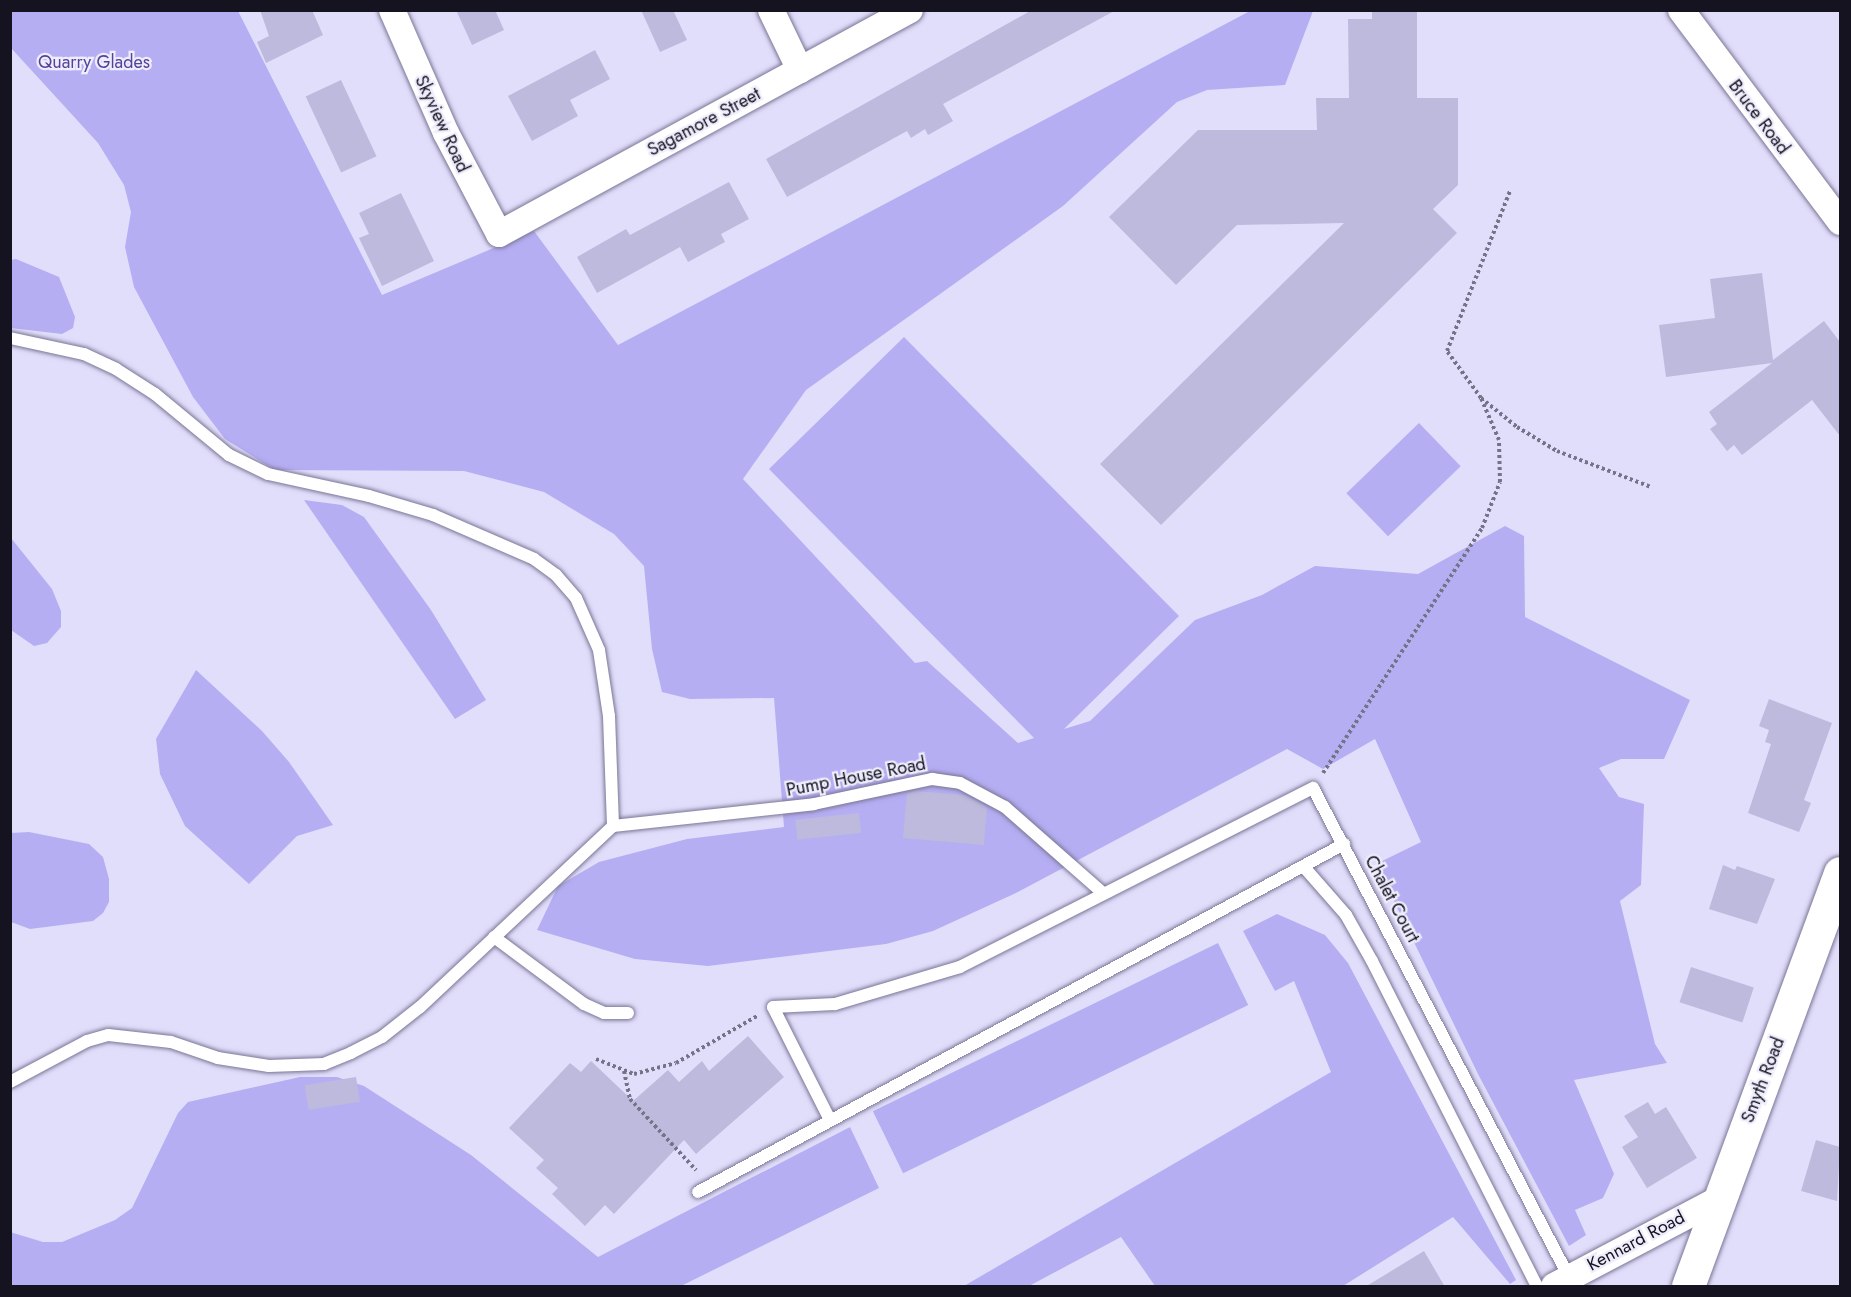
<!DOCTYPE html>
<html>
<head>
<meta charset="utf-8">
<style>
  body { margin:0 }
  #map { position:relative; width:1851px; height:1297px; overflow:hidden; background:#e1defb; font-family:Jost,sans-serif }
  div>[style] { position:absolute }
  .green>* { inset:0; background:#b6aef3; transform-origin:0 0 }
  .building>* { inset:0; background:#bdbadd; transform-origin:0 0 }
  .path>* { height:4px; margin-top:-2px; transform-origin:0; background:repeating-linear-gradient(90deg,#757388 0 3px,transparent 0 6px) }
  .roads { filter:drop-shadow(0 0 2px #797696) drop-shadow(0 0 2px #797696) }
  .lane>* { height:12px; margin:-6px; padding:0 6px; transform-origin:6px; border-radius:6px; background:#fff }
  .street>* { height:26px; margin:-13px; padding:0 13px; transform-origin:13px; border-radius:13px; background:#fff }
  .secondary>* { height:33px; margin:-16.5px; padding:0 16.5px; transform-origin:16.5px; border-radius:16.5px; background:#fff }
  span { translate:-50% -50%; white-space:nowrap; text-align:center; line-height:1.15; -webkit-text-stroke:4.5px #eeedfc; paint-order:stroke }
  .park-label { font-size:18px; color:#55429a }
  .street-label { font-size:18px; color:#151320 }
  .frame { position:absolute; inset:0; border:12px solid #151320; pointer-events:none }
</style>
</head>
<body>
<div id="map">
  <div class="green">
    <i style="clip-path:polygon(10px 11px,238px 11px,382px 295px,534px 231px,618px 345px,1250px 11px,1313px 11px,1285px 85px,1207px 90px,1177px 102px,1063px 206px,806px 390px,743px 479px,915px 663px,927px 661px,1018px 743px,1034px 738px,769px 469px,904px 337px,1179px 616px,1064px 729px,1090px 721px,1195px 620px,1262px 595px,1315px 566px,1418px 574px,1505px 526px,1524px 536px,1525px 617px,1690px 700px,1664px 759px,1621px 759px,1599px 768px,1619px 797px,1644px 804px,1641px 885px,1620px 901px,1655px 1044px,1667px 1063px,1574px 1080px,1614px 1174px,1603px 1198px,1575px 1210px,1586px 1235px,1569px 1246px,1479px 1076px,1376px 864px,1421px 842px,1375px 739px,1323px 769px,1287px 749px,1016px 893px,933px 931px,886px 944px,708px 966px,635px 959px,537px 930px,558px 886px,599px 862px,687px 839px,784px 827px,774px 698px,690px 699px,662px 692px,652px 649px,644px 566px,614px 534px,544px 492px,464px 471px,275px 470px,225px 439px,193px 397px,134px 287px,125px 247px,131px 212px,124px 185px,98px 143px,11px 48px)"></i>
    <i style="clip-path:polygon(16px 259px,59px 277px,75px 317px,73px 328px,62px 334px,11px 328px,11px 260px)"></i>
    <i style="left:1419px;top:423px;width:60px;height:101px;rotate:46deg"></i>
    <i style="clip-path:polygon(304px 500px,342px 505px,364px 517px,431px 610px,486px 700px,455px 719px)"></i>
    <i style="clip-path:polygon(11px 538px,52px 589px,61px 611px,61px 627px,47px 643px,34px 646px,11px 630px)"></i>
    <i style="clip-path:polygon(196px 670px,262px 731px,289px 762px,333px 825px,297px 836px,249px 884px,185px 826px,160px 774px,156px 739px)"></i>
    <i style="clip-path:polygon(29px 832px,89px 844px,103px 857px,109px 879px,109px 902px,103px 913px,93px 921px,30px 929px,11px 922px,11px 833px)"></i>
    <i style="clip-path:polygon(1277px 914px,1325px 935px,1348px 963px,1516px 1280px,1510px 1284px,1453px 1217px,1343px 1286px,1155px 1286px,1121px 1237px,1029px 1286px,964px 1286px,1331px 1072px,1294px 981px,1275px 991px,1243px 931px)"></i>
    <i style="left:1218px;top:943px;width:69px;height:384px;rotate:64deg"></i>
    <i style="clip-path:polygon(300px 1077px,337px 1077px,364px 1086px,471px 1155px,598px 1257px,850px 1127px,879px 1188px,681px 1286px,11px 1286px,10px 1232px,43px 1242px,62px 1242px,115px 1220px,132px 1208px,178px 1113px,188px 1102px)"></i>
  </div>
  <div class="building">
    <i style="clip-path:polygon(260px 10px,312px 10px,323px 35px,266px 63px,257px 42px,269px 36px)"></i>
    <i style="clip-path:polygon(456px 10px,495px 10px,504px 30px,472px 45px)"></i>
    <i style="clip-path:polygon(641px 10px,673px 10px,687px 40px,660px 52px)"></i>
    <i style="clip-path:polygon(1032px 10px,1116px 10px,943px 104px,953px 121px,928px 135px,925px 129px,911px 138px,907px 131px,787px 197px,766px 159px)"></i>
    <i style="clip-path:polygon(1372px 10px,1417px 10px,1417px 98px,1458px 98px,1458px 185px,1433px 209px,1457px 233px,1161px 525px,1100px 464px,1344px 223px,1237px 225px,1176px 285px,1109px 217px,1198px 130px,1317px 130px,1316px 98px,1349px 98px,1348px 19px,1372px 19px)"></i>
    <i style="clip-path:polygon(595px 50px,610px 79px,570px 100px,578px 116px,532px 141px,508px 96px)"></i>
    <i style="left:341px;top:80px;width:84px;height:39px;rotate:65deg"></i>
    <i style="clip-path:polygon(729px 182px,749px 219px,721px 234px,725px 242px,688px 262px,680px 247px,597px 293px,577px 257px,626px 229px,630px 235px)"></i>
    <i style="clip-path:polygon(401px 193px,434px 261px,382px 286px,359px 238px,369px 234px,359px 213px)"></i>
    <i style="clip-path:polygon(1762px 273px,1773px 360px,1824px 321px,1840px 342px,1840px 436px,1812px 400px,1742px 455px,1734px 445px,1727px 451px,1710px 429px,1717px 424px,1709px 412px,1772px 363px,1666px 377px,1659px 325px,1715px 318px,1710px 279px)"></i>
    <i style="clip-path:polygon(1769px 699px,1832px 723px,1804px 800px,1811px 803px,1799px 832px,1748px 813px,1771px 744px,1765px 742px,1769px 730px,1759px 726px)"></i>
    <i style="clip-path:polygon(916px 791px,965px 795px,987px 807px,984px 845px,903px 838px,907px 793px)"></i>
    <i style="left:859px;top:813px;width:20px;height:64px;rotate:84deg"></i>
    <i style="clip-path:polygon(1723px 865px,1735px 870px,1737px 866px,1775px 879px,1757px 924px,1709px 909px)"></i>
    <i style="left:1691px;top:967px;width:66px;height:37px;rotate:18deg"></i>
    <i style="clip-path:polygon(748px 1036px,784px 1077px,696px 1154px,684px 1140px,614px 1214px,605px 1205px,585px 1226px,552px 1194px,558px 1188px,536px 1168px,544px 1160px,509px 1128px,570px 1063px,581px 1072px,591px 1061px,633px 1101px,668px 1070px,679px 1082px,702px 1061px,709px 1071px)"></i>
    <i style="left:356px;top:1077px;width:25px;height:52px;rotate:81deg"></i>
    <i style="clip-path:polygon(1648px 1102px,1655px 1114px,1666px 1107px,1697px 1158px,1647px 1188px,1622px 1147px,1638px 1137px,1624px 1116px)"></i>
    <i style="clip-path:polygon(1816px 1140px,1840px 1147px,1837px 1201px,1801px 1191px)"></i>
    <i style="clip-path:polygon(1424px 1251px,1445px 1287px,1365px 1287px)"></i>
  </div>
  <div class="path">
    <i style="left:1481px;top:398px;width:46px;rotate:38.9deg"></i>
    <i style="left:1517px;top:427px;width:47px;rotate:31deg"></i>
    <i style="left:1557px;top:451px;width:101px;rotate:21deg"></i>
    <i style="left:1323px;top:773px;width:292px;rotate:-57deg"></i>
    <i style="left:1482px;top:528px;width:49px;rotate:-68.6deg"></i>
    <i style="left:1500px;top:482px;width:42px;rotate:-91.4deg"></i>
    <i style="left:1499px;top:440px;width:46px;rotate:-113.2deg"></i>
    <i style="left:1481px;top:398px;width:58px;rotate:-125.9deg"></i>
    <i style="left:1447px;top:351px;width:172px;rotate:-68.5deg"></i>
    <i style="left:596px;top:1059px;width:41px;rotate:21.5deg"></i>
    <i style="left:634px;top:1074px;width:43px;rotate:-14.7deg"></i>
    <i style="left:676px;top:1063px;width:94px;rotate:-30.1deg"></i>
    <i style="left:624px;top:1071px;width:29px;rotate:78deg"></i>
    <i style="left:630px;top:1099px;width:97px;rotate:47.1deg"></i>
  </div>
  <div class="roads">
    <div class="lane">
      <i style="left:10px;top:338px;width:76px;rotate:12.2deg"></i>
      <i style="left:84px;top:354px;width:35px;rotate:25deg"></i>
      <i style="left:116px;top:369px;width:46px;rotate:32.7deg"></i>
      <i style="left:155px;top:394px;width:96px;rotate:39.5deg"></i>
      <i style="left:229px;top:455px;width:43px;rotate:26deg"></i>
      <i style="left:268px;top:474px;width:103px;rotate:12.3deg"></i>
      <i style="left:369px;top:496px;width:67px;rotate:16.5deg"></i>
      <i style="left:433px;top:515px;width:110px;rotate:23.5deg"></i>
      <i style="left:534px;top:559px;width:27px;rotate:36deg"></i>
      <i style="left:556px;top:575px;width:30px;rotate:49deg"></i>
      <i style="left:576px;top:598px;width:57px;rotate:66.1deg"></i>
      <i style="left:599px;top:650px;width:67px;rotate:81.4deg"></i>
      <i style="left:609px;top:716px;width:110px;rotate:87.9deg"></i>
      <i style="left:613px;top:826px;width:265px;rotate:136.8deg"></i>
      <i style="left:420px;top:1007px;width:48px;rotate:141.7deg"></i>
      <i style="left:382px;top:1037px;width:35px;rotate:153deg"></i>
      <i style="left:351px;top:1053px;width:29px;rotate:158deg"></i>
      <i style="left:324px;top:1064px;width:55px;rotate:177.9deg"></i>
      <i style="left:269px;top:1066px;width:52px;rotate:-171.1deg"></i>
      <i style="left:218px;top:1058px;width:50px;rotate:-161.2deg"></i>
      <i style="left:171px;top:1042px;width:63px;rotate:-173.7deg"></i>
      <i style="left:108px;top:1035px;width:22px;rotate:164deg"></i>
      <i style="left:87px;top:1041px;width:87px;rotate:152deg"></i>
      <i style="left:613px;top:826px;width:202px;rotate:-6.2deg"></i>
      <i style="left:814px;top:804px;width:121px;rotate:-12deg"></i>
      <i style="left:932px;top:779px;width:28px;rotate:8deg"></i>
      <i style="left:960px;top:783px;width:51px;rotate:28.1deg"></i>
      <i style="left:1005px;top:807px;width:130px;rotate:41.3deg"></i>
      <i style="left:1304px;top:867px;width:64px;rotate:48.8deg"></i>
      <i style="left:1346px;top:915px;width:53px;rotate:60.5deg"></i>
      <i style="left:1372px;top:961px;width:364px;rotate:63.1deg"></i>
      <i style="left:494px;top:937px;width:112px;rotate:36.7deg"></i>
      <i style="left:584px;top:1004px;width:22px;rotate:24deg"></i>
      <i style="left:604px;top:1013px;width:24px"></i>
      <i style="left:829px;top:1118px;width:124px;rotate:-116.8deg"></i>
      <i style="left:773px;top:1007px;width:62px;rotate:-2.8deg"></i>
      <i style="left:835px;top:1004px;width:130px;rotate:-16.5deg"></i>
      <i style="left:960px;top:967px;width:396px;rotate:-26.9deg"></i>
      <i style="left:1313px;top:788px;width:552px;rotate:62.37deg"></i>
      <i style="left:698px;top:1192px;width:734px;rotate:-28.31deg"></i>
    </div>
    <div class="street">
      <i style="left:392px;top:10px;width:134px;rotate:66.3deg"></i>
      <i style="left:446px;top:133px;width:114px;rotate:62.3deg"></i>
      <i style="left:499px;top:234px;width:468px;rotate:-28.6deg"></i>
      <i style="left:771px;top:10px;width:67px;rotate:64.2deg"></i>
      <i style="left:1681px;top:10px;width:265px;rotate:53.1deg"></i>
      <i style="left:1554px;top:1286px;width:187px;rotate:-27.8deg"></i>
    </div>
    <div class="secondary">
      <i style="left:1688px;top:1286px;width:440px;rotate:-69.8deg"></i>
    </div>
  </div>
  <div class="park-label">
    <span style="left:94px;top:62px">Quarry Glades</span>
  </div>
  <div class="street-label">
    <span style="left:1759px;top:117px;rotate:53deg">Bruce Road</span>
    <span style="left:704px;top:122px;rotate:-28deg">Sagamore Street</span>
    <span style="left:442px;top:124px;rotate:65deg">Skyview Road</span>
    <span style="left:856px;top:777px;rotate:-11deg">Pump House Road</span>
    <span style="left:1392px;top:899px;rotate:62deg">Chalet Court</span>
    <span style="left:1763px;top:1080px;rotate:-69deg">Smyth Road</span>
    <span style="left:1636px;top:1241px;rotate:-28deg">Kennard Road</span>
  </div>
  <div class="frame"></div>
</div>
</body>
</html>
